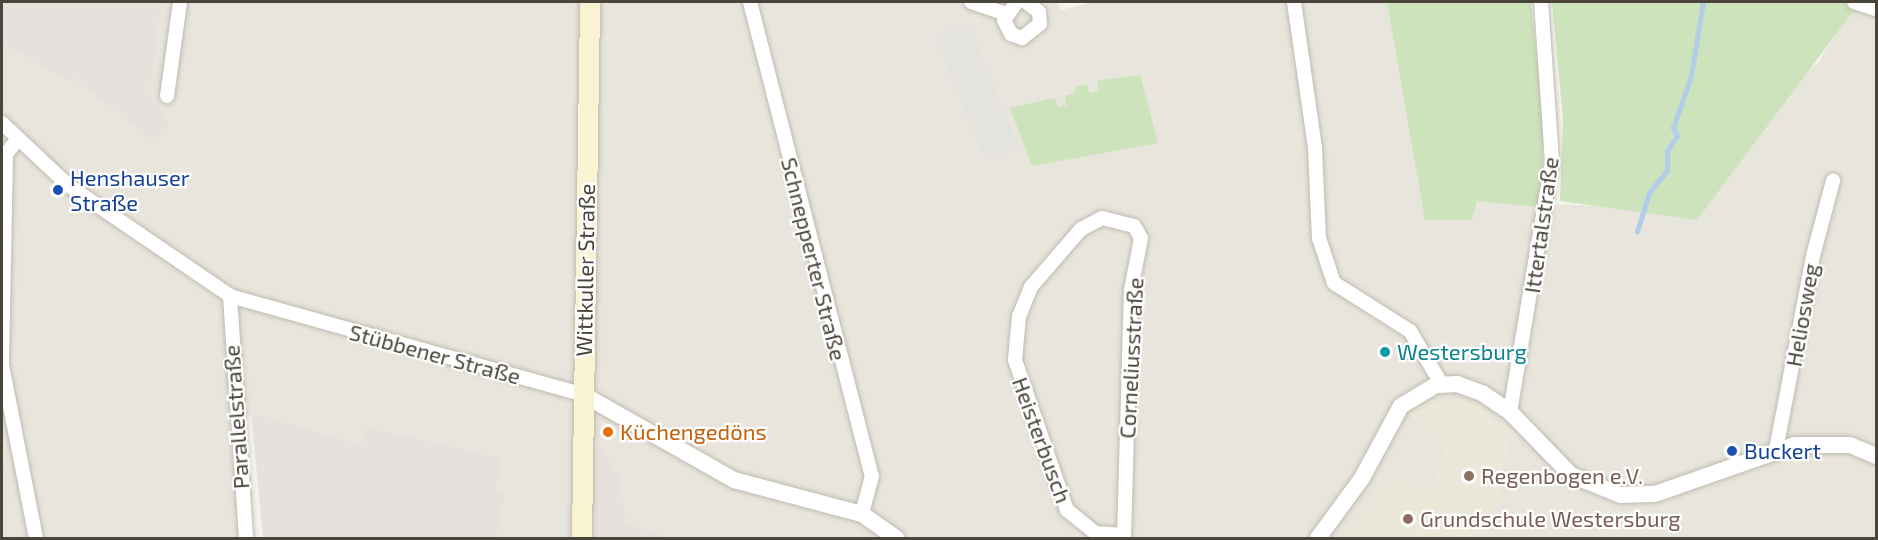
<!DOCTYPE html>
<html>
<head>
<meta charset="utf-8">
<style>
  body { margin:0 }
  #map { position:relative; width:1878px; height:540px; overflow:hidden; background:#f5f3ed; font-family:"Exo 2",sans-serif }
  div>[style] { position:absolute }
  .residential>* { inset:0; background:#e8e5dc }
  .industrial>* { inset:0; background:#e5e2de }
  .education>* { inset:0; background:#ece8d9 }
  .green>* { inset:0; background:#cde3bb }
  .parking>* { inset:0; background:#e4e3e0; transform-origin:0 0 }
  .stream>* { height:4.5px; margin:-2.25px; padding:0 2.25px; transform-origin:2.25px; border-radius:2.25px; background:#b1cde9 }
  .roads { filter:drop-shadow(0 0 2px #bfbbb0) drop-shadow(0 0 2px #bfbbb0) }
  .minor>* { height:14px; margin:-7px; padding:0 7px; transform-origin:7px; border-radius:7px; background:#fff }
  .tertiary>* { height:16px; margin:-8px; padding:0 8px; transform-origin:8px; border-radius:8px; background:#fff }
  .secondary>* { height:20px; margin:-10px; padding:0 10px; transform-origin:10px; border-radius:10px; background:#f9f3d2 }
  .dots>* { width:16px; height:16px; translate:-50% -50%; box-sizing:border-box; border:3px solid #fff; border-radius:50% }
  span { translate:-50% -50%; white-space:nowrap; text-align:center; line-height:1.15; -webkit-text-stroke:4.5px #fff; paint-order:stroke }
  .transit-label { font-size:22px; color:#164399 }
  .left { translate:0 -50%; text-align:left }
  .street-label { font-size:22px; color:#49453b }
  .culture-label { font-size:22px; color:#0d838f }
  .food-label { font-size:22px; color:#c56008 }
  .education-label { font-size:22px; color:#785e54 }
  .frame { position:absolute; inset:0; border:3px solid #49453b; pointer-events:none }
</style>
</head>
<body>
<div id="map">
  <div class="residential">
    <i style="clip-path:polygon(2px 2px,1058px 2px,1061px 10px,1093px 2px,1387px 2px,1404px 94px,1472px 220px,1477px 201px,1626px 207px,1818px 63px,1850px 10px,1860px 2px,1876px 2px,1876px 538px,673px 538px,627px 523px,620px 477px,598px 442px,595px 538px,497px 538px,505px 493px,496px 492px,499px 458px,368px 426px,362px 446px,228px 410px,239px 538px,2px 538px)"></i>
  </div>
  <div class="industrial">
    <i style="clip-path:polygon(2px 2px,161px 2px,150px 91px,170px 123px,153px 140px,75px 80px,76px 74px,69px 81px,2px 43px)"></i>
    <i style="clip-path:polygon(251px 413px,361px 445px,367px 426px,500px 458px,496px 492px,505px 493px,497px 538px,263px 538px)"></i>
    <i style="clip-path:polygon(597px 440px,620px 477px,627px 523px,673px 538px,595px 538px)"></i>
  </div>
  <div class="education">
    <i style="clip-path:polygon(1458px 399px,1474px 404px,1511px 432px,1493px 521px,1481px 538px,1347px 538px,1396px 476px,1427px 498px,1448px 444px,1410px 415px,1429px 403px)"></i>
  </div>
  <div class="green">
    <i style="clip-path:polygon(1387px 2px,1531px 2px,1544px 123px,1540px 207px,1477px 201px,1472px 220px,1425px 220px)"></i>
    <i style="clip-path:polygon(1552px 2px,1860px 2px,1697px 220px,1560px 201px,1563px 119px)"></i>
    <i style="clip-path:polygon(1140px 75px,1158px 143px,1032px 166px,1010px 108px,1055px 98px,1058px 107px,1067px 105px,1065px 96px,1076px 92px,1075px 87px,1087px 84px,1090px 93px,1099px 90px,1097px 81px)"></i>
  </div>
  <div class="parking">
    <i style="left:968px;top:22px;width:135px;height:36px;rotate:68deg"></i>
  </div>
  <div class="stream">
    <i style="left:1637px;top:232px;width:41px;rotate:-72.9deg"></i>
    <i style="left:1649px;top:193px;width:28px;rotate:-51deg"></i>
    <i style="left:1667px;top:171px;width:20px;rotate:-90deg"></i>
    <i style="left:1667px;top:151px;width:18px;rotate:-56deg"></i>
    <i style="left:1677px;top:136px;width:9px;rotate:-117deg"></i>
    <i style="left:1673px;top:128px;width:55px;rotate:-70.9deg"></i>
    <i style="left:1691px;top:76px;width:75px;rotate:-80.8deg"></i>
  </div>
  <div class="roads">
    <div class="minor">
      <i style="left:750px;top:2px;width:489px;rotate:75.6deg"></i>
      <i style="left:872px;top:476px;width:39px;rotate:105deg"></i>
      <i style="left:971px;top:2px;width:36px;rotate:19deg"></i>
      <i style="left:1017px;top:2px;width:22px;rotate:126deg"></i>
      <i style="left:1004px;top:20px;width:16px;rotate:63deg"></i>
      <i style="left:1011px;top:34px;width:12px;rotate:20deg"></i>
      <i style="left:1022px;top:38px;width:23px;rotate:-38deg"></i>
      <i style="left:1040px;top:24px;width:12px;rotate:-95deg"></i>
      <i style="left:1039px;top:12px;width:16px;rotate:-142deg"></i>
      <i style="left:1294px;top:2px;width:148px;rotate:81.8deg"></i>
      <i style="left:1315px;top:148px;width:90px;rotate:87.5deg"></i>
      <i style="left:1319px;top:238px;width:47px;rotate:71.6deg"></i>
      <i style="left:1334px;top:283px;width:90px;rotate:32.3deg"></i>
      <i style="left:1410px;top:331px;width:63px;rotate:59.3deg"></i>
      <i style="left:1854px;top:2px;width:23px;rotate:18deg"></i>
      <i style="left:167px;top:96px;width:95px;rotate:-82.1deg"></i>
      <i style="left:2px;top:123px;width:92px;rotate:43.2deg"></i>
      <i style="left:69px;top:186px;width:195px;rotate:34.3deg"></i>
      <i style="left:230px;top:296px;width:365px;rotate:15.6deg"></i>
      <i style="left:18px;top:139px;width:19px;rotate:129deg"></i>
      <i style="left:6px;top:154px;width:211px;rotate:91.1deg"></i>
      <i style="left:2px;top:365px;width:176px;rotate:78.9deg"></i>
      <i style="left:230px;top:296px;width:243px;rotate:86.2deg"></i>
      <i style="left:1510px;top:412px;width:254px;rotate:-80.5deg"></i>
      <i style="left:1552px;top:162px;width:160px;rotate:-93.9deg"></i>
      <i style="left:1776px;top:450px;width:197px;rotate:-79.2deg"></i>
      <i style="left:1813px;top:256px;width:78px;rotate:-75.1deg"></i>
      <i style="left:1124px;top:538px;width:248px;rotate:-88.4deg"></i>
      <i style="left:1131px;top:290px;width:53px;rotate:-79.1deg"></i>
      <i style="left:1141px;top:238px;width:14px;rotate:-120deg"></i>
      <i style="left:1134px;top:226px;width:33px;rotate:-166deg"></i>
      <i style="left:1102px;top:218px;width:24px;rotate:152deg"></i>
      <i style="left:1081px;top:229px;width:77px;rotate:130.8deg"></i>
      <i style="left:1031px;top:287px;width:31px;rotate:112deg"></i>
      <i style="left:1019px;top:316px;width:44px;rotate:95.2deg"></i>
      <i style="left:1015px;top:360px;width:159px;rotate:70.9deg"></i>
      <i style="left:1067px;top:510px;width:36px;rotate:39deg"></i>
      <i style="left:1095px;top:533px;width:29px;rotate:4deg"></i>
    </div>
    <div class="tertiary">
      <i style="left:582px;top:394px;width:175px;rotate:29.5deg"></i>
      <i style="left:734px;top:480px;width:132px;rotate:14.9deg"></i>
      <i style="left:862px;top:514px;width:42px;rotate:35.2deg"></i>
      <i style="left:1318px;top:538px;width:74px;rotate:-53.7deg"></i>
      <i style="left:1362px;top:478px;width:82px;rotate:-61.6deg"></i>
      <i style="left:1401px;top:406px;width:41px;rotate:-31deg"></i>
      <i style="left:1436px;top:385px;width:21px;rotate:-3deg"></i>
      <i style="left:1457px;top:384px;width:27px;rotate:20deg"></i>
      <i style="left:1482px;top:393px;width:34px;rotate:34deg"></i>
      <i style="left:1510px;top:412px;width:88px;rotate:45.9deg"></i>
      <i style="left:1571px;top:475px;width:54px;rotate:21.8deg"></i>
      <i style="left:1621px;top:495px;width:34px;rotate:-2deg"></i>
      <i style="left:1655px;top:494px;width:148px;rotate:-19.3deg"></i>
      <i style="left:1795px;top:445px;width:55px"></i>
      <i style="left:1850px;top:445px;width:28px;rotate:23deg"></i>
    </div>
    <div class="secondary">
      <i style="left:582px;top:538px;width:536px;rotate:-89.14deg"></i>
    </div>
  </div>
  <div class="dots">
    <i style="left:58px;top:190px;background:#1a4fb4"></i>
    <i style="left:1385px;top:352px;background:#0f9aa8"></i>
    <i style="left:608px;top:432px;background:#e8710a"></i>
    <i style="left:1732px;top:451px;background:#1a4fb4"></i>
    <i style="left:1469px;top:476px;background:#8d6e63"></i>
    <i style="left:1408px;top:519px;background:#8d6e63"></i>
  </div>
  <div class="transit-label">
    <span class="left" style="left:70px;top:190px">Henshauser<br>Straße</span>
    <span class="left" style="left:1744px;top:451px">Buckert</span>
  </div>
  <div class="street-label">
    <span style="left:1541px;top:225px;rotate:-82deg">Ittertalstraße</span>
    <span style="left:814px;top:259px;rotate:76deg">Schnepperter Straße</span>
    <span style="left:585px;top:270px;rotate:-89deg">Wittkuller Straße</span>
    <span style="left:1802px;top:315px;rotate:-80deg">Heliosweg</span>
    <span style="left:435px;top:354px;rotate:15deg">Stübbener Straße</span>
    <span style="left:1131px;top:358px;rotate:-87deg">Corneliusstraße</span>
    <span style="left:236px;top:417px;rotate:-94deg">Parallelstraße</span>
    <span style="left:1042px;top:440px;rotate:70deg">Heisterbusch</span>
  </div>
  <div class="culture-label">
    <span class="left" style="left:1397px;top:352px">Westersburg</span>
  </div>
  <div class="food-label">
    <span class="left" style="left:620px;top:432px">Küchengedöns</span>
  </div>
  <div class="education-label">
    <span class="left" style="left:1481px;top:476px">Regenbogen e.V.</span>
    <span class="left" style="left:1420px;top:519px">Grundschule Westersburg</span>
  </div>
  <div class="frame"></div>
</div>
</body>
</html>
